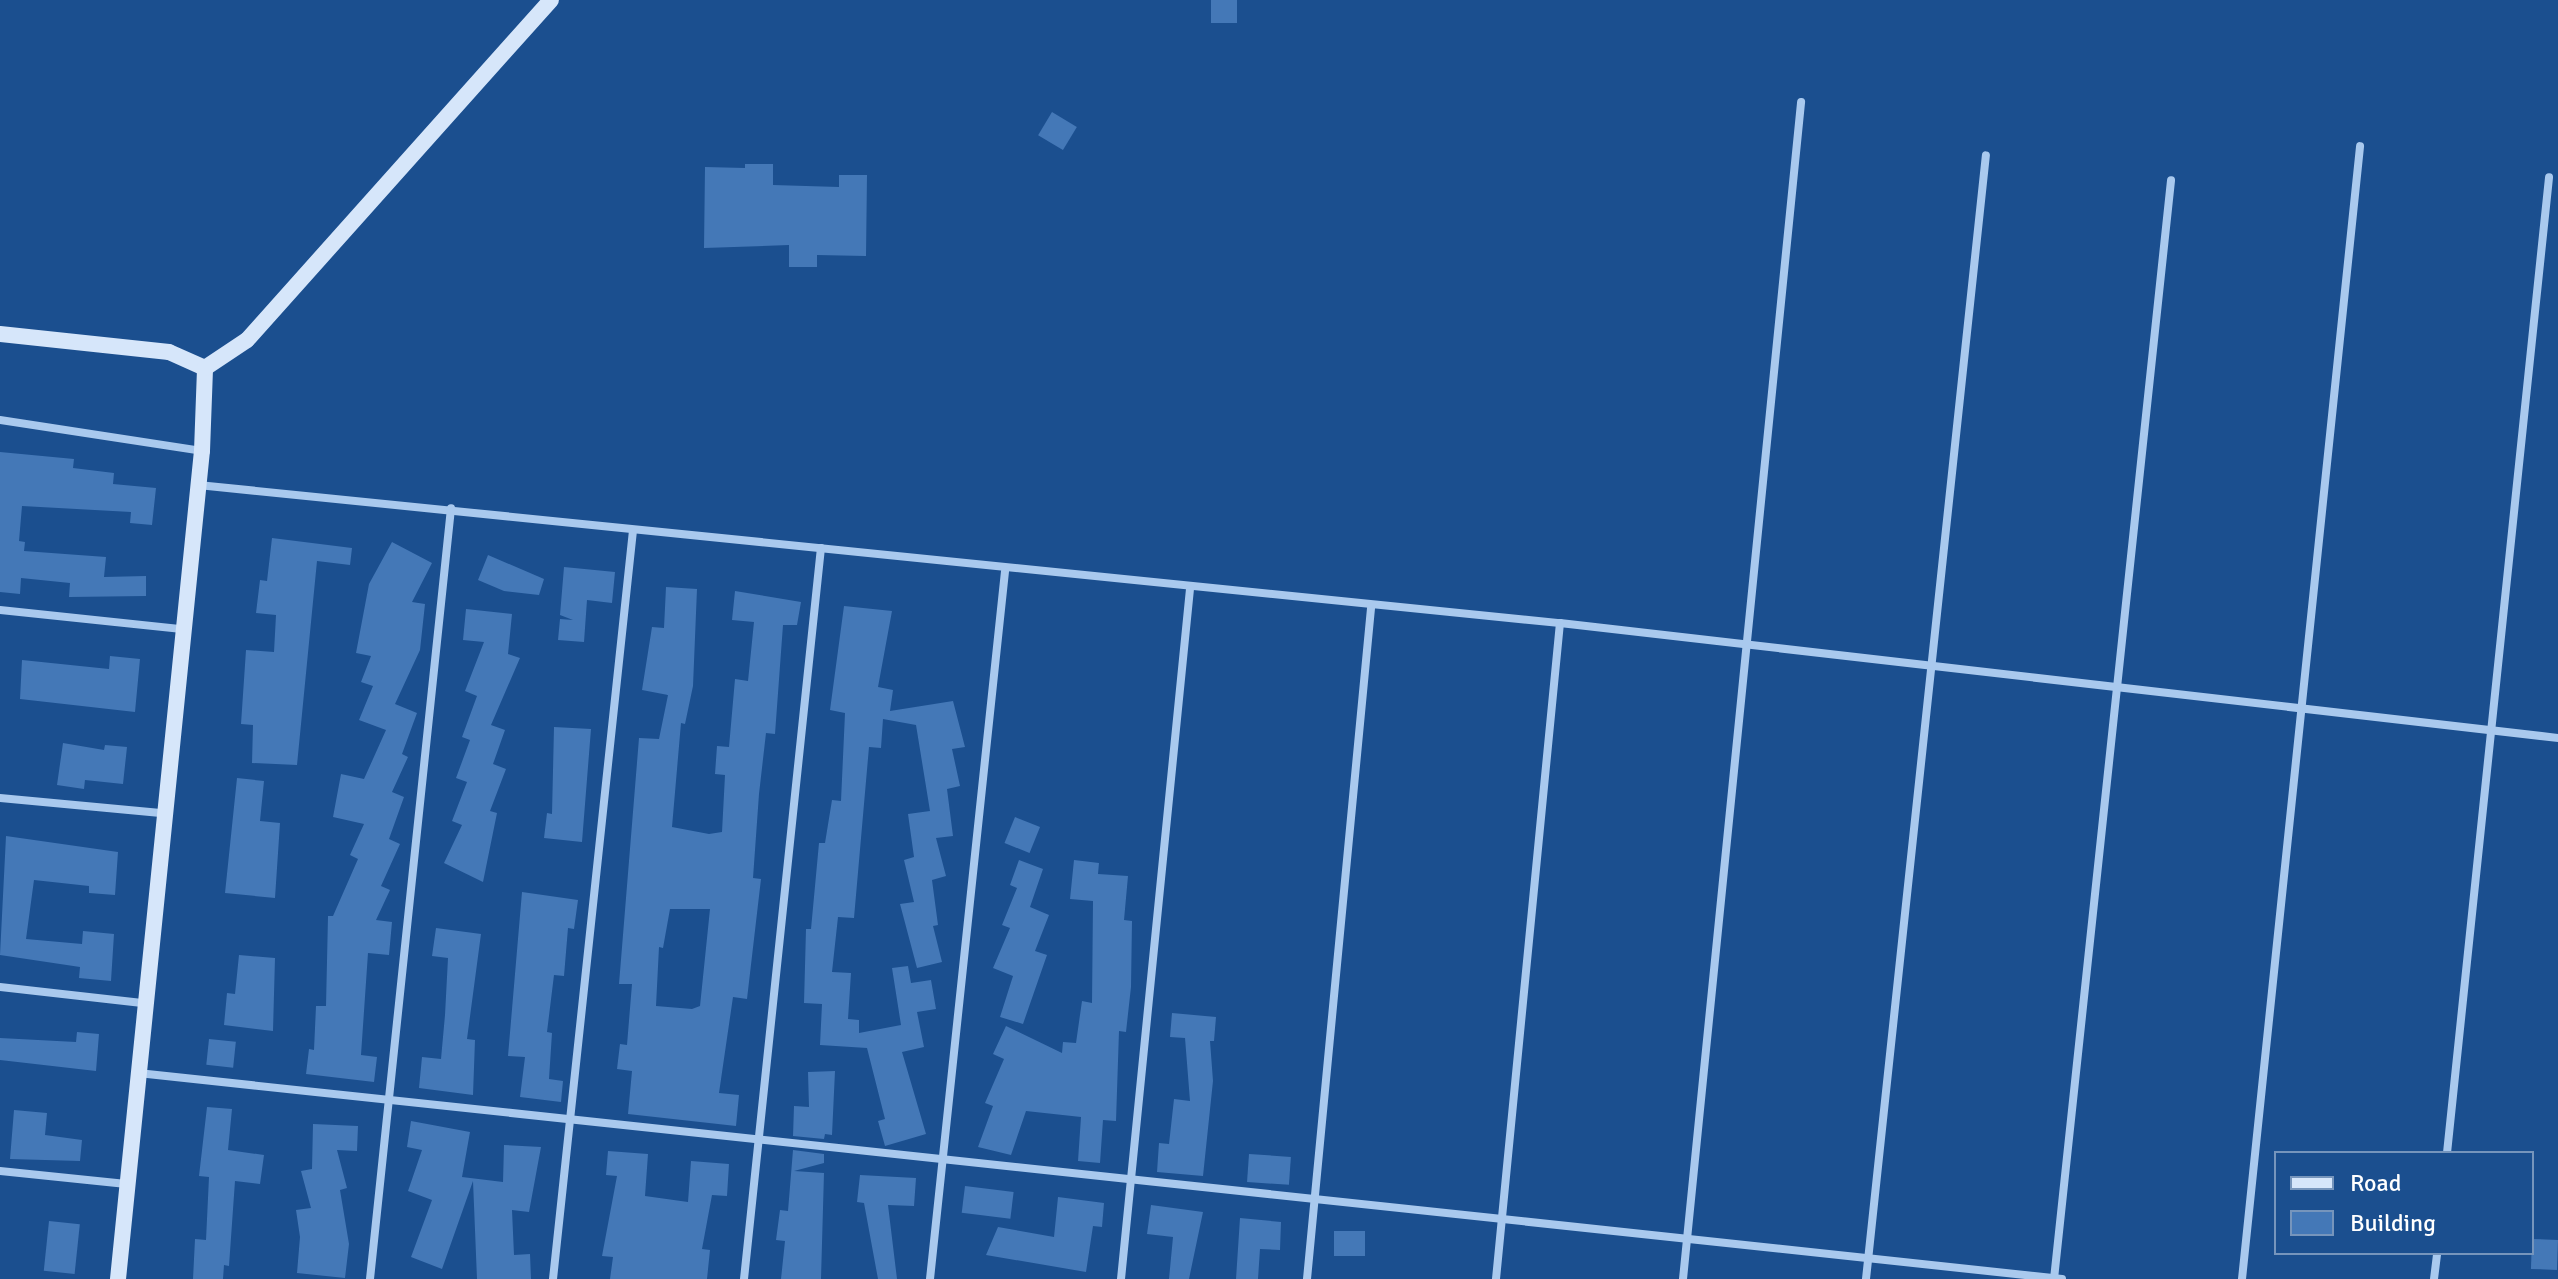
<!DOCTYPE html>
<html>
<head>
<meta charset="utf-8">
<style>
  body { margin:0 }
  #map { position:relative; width:2558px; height:1279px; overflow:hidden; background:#1b4f8f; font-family:Signika,sans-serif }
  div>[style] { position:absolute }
  .building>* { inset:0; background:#4478b7; transform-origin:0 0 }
  .street>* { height:8px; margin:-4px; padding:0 4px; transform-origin:4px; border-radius:4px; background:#a9c9ee }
  .secondary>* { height:16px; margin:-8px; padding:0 8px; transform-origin:8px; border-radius:8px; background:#d6e6fa }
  span { translate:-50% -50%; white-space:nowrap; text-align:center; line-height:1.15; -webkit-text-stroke:7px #1b4f8f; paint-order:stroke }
  .legend { position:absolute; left:2274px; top:1151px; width:260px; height:104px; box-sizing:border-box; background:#1b4f8f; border:2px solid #7695bc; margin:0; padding:10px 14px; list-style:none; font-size:24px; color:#fff }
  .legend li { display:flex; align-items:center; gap:16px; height:40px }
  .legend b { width:40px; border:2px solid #7695bc }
</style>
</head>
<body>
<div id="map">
  <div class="building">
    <i style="left:1211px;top:0;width:26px;height:23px"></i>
    <i style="left:1052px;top:112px;width:29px;height:27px;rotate:31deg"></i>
    <i style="clip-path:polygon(745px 164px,773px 164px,773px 185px,839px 187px,839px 175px,867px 175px,866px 256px,817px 255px,817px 267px,789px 267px,789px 245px,704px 248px,705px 167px,745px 168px)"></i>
    <i style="clip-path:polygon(0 452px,74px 459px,73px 468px,114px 473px,113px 484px,156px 488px,152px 525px,130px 523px,131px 512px,22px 506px,19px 541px,25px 542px,24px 551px,106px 557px,104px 577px,146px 576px,146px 596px,69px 597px,70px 583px,21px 578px,20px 594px,0 592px)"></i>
    <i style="clip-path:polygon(272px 538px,352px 548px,350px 565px,317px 561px,297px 765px,252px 763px,253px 725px,241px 724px,246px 650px,274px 652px,276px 615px,256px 613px,260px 580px,267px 581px)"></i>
    <i style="clip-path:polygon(392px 542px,432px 563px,412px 602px,425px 604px,420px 650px,395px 704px,417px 713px,402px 754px,408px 757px,392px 792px,404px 797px,389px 839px,400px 844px,381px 886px,390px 890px,376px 920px,392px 922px,389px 955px,368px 953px,361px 1055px,377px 1057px,374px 1082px,306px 1074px,309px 1049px,314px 1050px,316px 1006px,326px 1006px,328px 916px,333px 916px,358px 859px,350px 855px,364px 824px,333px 817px,341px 774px,364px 779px,386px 730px,359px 720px,373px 686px,361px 682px,371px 656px,356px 653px,369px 584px)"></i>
    <i style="clip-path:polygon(488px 555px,544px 579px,539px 595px,504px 591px,478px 580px)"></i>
    <i style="clip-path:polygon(564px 567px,615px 572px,612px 603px,587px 600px,584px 642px,558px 640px,560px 619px,573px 620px,560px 615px)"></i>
    <i style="clip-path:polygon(evenodd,666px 587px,697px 589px,693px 686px,685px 724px,681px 723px,672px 827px,709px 834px,722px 832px,725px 775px,715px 774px,717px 746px,729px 747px,735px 679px,748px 681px,754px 622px,732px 620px,735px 591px,801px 602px,797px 625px,783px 625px,775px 734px,766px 733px,759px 794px,753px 878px,761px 879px,747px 999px,733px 997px,719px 1093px,739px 1095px,736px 1126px,628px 1114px,632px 1071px,617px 1069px,620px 1044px,627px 1045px,632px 984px,619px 984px,639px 738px,659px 739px,668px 695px,642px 690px,652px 627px,664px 628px,666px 587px,670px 909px,710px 909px,700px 1006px,692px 1009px,656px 1006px,659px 947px,663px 948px,670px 909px)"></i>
    <i style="clip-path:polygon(844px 606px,892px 611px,878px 687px,893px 690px,890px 711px,953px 701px,965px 747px,952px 749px,960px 786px,947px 789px,953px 836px,936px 838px,946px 876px,932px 880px,938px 925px,933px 926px,942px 962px,917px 968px,900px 904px,914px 902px,904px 860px,914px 857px,908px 814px,930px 811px,916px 725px,883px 719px,881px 748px,869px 747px,854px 918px,838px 917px,832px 972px,851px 973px,848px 1019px,859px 1020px,859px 1033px,901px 1025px,892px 968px,908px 966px,911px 983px,931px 980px,936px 1009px,917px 1012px,924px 1047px,902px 1052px,926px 1134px,885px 1146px,878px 1121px,885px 1119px,867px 1048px,820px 1045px,822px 1004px,804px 1003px,806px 929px,811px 929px,819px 843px,825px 843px,832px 800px,841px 801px,845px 713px,830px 710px)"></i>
    <i style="clip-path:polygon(466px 609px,512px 614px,508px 654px,520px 658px,491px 725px,505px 730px,493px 764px,506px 769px,490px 811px,497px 813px,483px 882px,444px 863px,462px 825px,452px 821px,467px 782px,456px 778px,470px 740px,462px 737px,477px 696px,465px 691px,484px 642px,463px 640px)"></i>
    <i style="clip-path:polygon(110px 656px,140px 659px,135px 712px,20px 699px,22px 660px,109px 669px)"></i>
    <i style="clip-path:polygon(554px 727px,591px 729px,582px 842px,544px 838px,547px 813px,552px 814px)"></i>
    <i style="clip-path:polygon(63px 743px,104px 750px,105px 745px,127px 747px,123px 784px,85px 780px,84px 789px,57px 785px)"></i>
    <i style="clip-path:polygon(237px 778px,264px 781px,260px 821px,280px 823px,275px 898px,225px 893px)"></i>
    <i style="left:1015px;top:817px;width:27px;height:28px;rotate:22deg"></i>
    <i style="clip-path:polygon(6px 836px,118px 852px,115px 895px,89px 893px,89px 886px,34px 880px,26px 939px,82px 944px,83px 931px,114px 934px,111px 981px,79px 978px,80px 967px,0 955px)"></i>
    <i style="clip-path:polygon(1019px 860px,1043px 869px,1030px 907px,1049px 915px,1035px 951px,1047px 955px,1023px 1024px,1000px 1017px,1013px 976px,993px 968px,1010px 928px,1002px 925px,1017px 888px,1010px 885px)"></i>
    <i style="clip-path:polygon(1074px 860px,1099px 863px,1098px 874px,1128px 876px,1124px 920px,1132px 921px,1131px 987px,1126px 1032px,1119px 1031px,1116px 1121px,1103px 1120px,1100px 1163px,1078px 1161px,1081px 1117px,1026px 1111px,1011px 1155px,978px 1147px,993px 1106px,985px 1103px,1004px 1059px,993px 1054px,1006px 1026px,1062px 1053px,1063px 1042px,1076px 1043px,1082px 1001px,1092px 1003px,1093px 901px,1070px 899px)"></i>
    <i style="clip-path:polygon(522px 892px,578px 900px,574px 929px,568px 928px,564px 976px,554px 975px,547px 1032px,552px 1033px,549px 1079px,563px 1081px,561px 1102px,520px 1097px,525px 1057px,508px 1056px)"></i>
    <i style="clip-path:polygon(436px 928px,481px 934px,467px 1039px,475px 1040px,473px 1095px,419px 1088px,422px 1057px,441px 1059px,445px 1015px,448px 958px,432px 956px)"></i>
    <i style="clip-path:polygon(239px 955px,275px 958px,273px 1031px,224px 1025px,227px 993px,235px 994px)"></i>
    <i style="clip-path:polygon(1172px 1013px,1216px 1017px,1214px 1041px,1210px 1041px,1213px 1081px,1203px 1176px,1157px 1172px,1159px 1143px,1169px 1144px,1174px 1099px,1190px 1101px,1185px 1038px,1170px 1037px)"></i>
    <i style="clip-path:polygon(77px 1032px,99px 1034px,96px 1071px,0 1060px,0 1038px,76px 1042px)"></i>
    <i style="left:209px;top:1039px;width:27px;height:26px;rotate:6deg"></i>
    <i style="clip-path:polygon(835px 1071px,832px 1135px,825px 1134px,824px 1139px,793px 1136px,794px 1106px,809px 1107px,808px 1072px)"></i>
    <i style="clip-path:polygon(207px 1107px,232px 1109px,228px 1150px,264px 1155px,260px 1184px,235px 1181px,229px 1266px,224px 1265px,223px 1279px,193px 1279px,195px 1239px,206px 1240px,209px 1177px,199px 1176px)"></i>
    <i style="clip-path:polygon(14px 1110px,47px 1113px,45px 1135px,82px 1140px,80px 1161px,10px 1159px)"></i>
    <i style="clip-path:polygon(411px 1121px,470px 1132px,462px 1177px,503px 1182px,504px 1145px,541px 1147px,529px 1212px,512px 1210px,514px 1255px,530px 1254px,531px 1279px,477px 1279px,473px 1181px,442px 1269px,411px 1257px,432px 1200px,408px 1191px,422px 1150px,407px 1147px)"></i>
    <i style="clip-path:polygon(313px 1124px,358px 1126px,357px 1151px,337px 1150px,347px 1188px,340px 1190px,349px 1244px,345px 1278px,297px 1273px,300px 1237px,296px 1210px,311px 1208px,301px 1171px,312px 1169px)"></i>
    <i style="clip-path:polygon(793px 1150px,824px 1154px,824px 1163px,794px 1171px,824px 1173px,821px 1279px,781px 1279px,785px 1241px,776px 1240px,780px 1210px,788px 1211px)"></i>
    <i style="clip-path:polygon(608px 1151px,648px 1154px,645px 1196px,688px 1202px,691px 1161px,729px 1164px,727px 1196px,712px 1195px,702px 1249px,710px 1250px,707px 1279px,610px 1279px,613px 1257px,602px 1256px,617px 1176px,606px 1175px)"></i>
    <i style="left:1249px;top:1154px;width:42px;height:28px;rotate:4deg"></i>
    <i style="clip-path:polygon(860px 1175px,916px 1178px,914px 1206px,888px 1205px,897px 1279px,878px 1279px,864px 1203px,857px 1202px)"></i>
    <i style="left:965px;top:1186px;width:49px;height:27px;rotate:7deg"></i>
    <i style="clip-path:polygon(1058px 1197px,1104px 1203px,1102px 1227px,1093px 1226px,1086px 1272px,986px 1255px,998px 1227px,1054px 1237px)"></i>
    <i style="clip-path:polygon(1151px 1205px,1203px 1212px,1189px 1279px,1169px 1279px,1173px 1237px,1147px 1234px)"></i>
    <i style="clip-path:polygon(1240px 1218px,1281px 1222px,1280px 1250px,1260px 1249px,1258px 1279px,1236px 1279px)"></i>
    <i style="left:49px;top:1221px;width:31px;height:50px;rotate:6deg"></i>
    <i style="left:1334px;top:1231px;width:31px;height:25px"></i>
    <i style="left:2532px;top:1239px;width:26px;height:30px;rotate:2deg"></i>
  </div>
  <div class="street">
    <i style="left:0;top:420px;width:204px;rotate:8.7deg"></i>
    <i style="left:198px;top:485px;width:1369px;rotate:5.79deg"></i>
    <i style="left:1560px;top:623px;width:1005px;rotate:6.57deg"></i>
    <i style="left:0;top:610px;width:183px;rotate:6deg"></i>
    <i style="left:0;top:798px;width:164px;rotate:5.3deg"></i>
    <i style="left:0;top:987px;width:143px;rotate:6.4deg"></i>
    <i style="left:138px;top:1073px;width:1935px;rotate:6.11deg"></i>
    <i style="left:2447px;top:1153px;width:981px;rotate:-84.03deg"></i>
    <i style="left:0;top:1171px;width:127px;rotate:5.9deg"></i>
    <i style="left:370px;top:1279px;width:775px;rotate:-84deg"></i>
    <i style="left:553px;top:1279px;width:753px;rotate:-83.9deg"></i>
    <i style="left:744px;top:1279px;width:735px;rotate:-83.99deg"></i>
    <i style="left:930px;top:1279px;width:712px;rotate:-83.95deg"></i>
    <i style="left:1121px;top:1279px;width:693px;rotate:-84.29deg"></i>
    <i style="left:1307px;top:1279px;width:674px;rotate:-84.55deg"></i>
    <i style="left:1496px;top:1279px;width:659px;rotate:-84.43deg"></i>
    <i style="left:1683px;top:1279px;width:1183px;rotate:-84.27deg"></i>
    <i style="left:1866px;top:1279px;width:1130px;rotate:-83.91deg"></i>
    <i style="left:2054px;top:1279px;width:1105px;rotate:-83.92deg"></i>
    <i style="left:2242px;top:1279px;width:1139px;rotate:-84.05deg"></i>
    <i style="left:2434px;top:1279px;width:26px;rotate:-83deg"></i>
  </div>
  <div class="secondary">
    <i style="left:0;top:334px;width:170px;rotate:6.1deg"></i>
    <i style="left:169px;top:352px;width:39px;rotate:24deg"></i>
    <i style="left:118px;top:1279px;width:832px;rotate:-84.21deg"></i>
    <i style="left:202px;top:451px;width:83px;rotate:-87.9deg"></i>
    <i style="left:205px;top:368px;width:50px;rotate:-33.7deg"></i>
    <i style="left:247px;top:340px;width:456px;rotate:-48.2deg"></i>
  </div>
  <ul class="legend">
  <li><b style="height:10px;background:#d6e6fa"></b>Road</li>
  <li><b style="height:22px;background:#4478b7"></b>Building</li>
  </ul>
</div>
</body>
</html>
